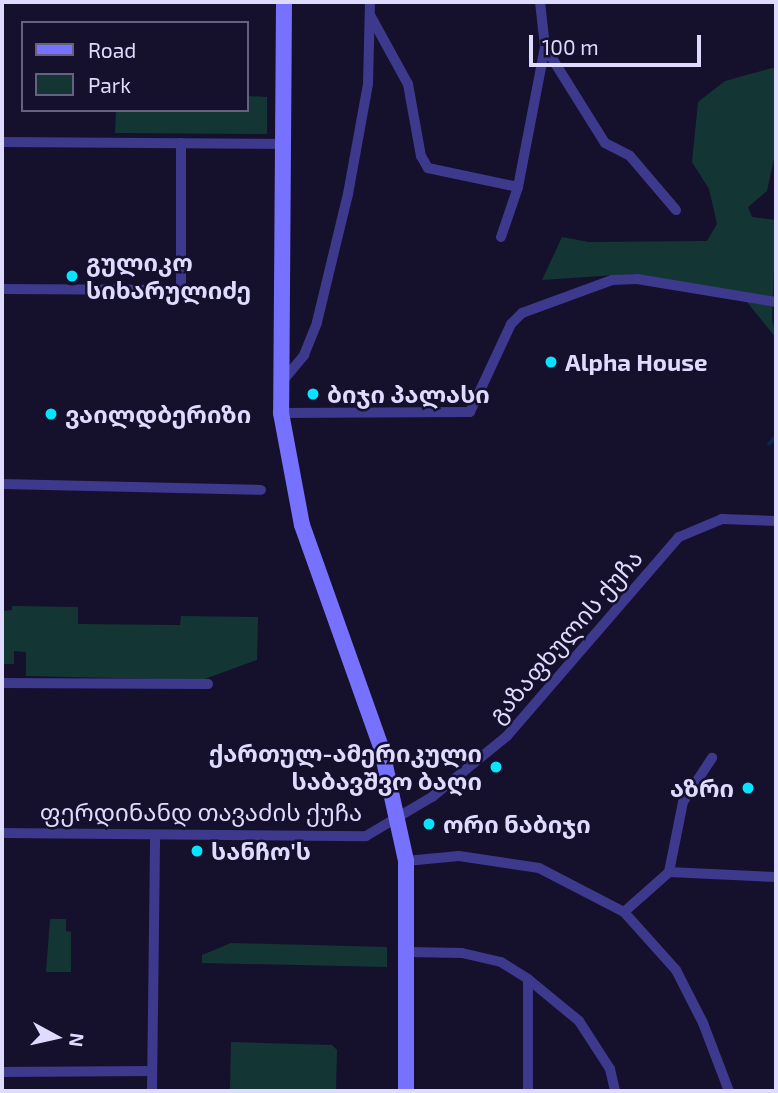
<!DOCTYPE html>
<html>
<head>
<meta charset="utf-8">
<style>
  body { margin:0 }
  #map { position:relative; width:778px; height:1093px; overflow:hidden; background:#15102c; font-family:"Exo 2","Noto Sans Georgian",sans-serif }
  div>[style] { position:absolute }
  .green>* { inset:0; background:#133635 }
  .stream>* { height:3.5px; margin:-1.75px; padding:0 1.75px; transform-origin:1.75px; border-radius:1.75px; background:#0a2450 }
  .minor>* { height:10px; margin:-5px; padding:0 5px; transform-origin:5px; border-radius:5px; background:#3d398d }
  .secondary>* { height:16px; margin:-8px; padding:0 8px; transform-origin:8px; border-radius:8px; background:#7672ff }
  .dots>* { width:19px; height:19px; translate:-50% -50%; box-sizing:border-box; border:4px solid #15102c; border-radius:50% }
  span { translate:-50% -50%; white-space:nowrap; text-align:center; line-height:1.15; -webkit-text-stroke:5px #15102c; paint-order:stroke }
  .poi-label { font-size:24px; color:#dfdbff; font-weight:700 }
  .left { translate:0 -50%; text-align:left }
  .right { translate:-100% -50%; text-align:right }
  .street-label { font-size:24px; color:#dfdbff }
  .frame { position:absolute; inset:0; border:4px solid #dfdbff; pointer-events:none }
  .legend { position:absolute; left:21px; top:21px; width:228px; height:91px; box-sizing:border-box; background:#15102c; border:2px solid #666180; margin:0; padding:9px 12px; list-style:none; font-size:21px; color:#dfdbff }
  .legend li { display:flex; align-items:center; gap:14px; height:35px }
  .legend b { width:35px; border:2px solid #666180 }
  .north { position:absolute; left:21px; top:1002px; width:70px; height:70px; -webkit-text-stroke:5px #15102c; paint-order:stroke; rotate:98deg; font-size:19px; font-weight:700; line-height:28px; text-align:center; color:#dfdbff }
  .north::after { content:''; display:block; margin:auto; width:24px; height:32px; background:#dfdbff; clip-path:polygon(50% 0,100% 100%,50% 72%,0 100%) }
  .scale { position:absolute; left:529px; top:35px; width:172px; height:32px; box-sizing:border-box; border:4px solid #dfdbff; border-top:0; padding-left:9px; font-size:21px; line-height:24px; white-space:nowrap; color:#dfdbff; -webkit-text-stroke:5px #15102c; paint-order:stroke }
</style>
</head>
<body>
<div id="map">
  <div class="green">
    <i style="clip-path:polygon(776px 67px,776px 149px,767px 191px,748px 207px,752px 217px,776px 220px,772px 319px,776px 338px,747px 302px,616px 275px,542px 280px,562px 237px,589px 242px,707px 241px,717px 224px,709px 189px,692px 162px,698px 102px,725px 81px)"></i>
    <i style="clip-path:polygon(247px 96px,267px 97px,267px 134px,115px 133px,116px 110px,247px 110px)"></i>
    <i style="clip-path:polygon(12px 606px,78px 607px,78px 624px,180px 625px,181px 616px,258px 617px,257px 660px,202px 680px,26px 676px,26px 652px,14px 651px,14px 664px,2px 664px,2px 611px,12px 610px)"></i>
    <i style="clip-path:polygon(50px 919px,66px 919px,66px 931px,71px 932px,71px 972px,46px 972px)"></i>
    <i style="clip-path:polygon(231px 943px,387px 947px,387px 967px,202px 963px,202px 955px)"></i>
    <i style="clip-path:polygon(231px 1042px,332px 1045px,337px 1050px,336px 1091px,230px 1091px)"></i>
  </div>
  <div class="stream">
    <i style="left:769px;top:444px;width:10px;rotate:-45deg"></i>
  </div>
  <div class="minor">
    <i style="left:370px;top:15px;width:79px;rotate:61.2deg"></i>
    <i style="left:408px;top:84px;width:73px;rotate:79.8deg"></i>
    <i style="left:421px;top:156px;width:14px;rotate:60deg"></i>
    <i style="left:428px;top:168px;width:92px;rotate:11.9deg"></i>
    <i style="left:518px;top:187px;width:143px;rotate:-79.1deg"></i>
    <i style="left:545px;top:47px;width:45px;rotate:-96.3deg"></i>
    <i style="left:545px;top:47px;width:113px;rotate:58deg"></i>
    <i style="left:605px;top:143px;width:28px;rotate:27deg"></i>
    <i style="left:630px;top:156px;width:71px;rotate:49.6deg"></i>
    <i style="left:2px;top:142px;width:281px;rotate:0.4deg"></i>
    <i style="left:501px;top:237px;width:53px;rotate:-71.2deg"></i>
    <i style="left:2px;top:289px;width:179px;rotate:0.3deg"></i>
    <i style="left:181px;top:290px;width:147px;rotate:-90deg"></i>
    <i style="left:280px;top:384px;width:38px;rotate:-50deg"></i>
    <i style="left:304px;top:355px;width:35px;rotate:-68deg"></i>
    <i style="left:317px;top:322px;width:132px;rotate:-76.4deg"></i>
    <i style="left:348px;top:194px;width:112px;rotate:-79.7deg"></i>
    <i style="left:368px;top:84px;width:82px;rotate:-88.6deg"></i>
    <i style="left:281px;top:413px;width:189px;rotate:-0.3deg"></i>
    <i style="left:470px;top:412px;width:97px;rotate:-65deg"></i>
    <i style="left:511px;top:324px;width:16px;rotate:-45deg"></i>
    <i style="left:522px;top:313px;width:96px;rotate:-20.1deg"></i>
    <i style="left:612px;top:280px;width:25px;rotate:-2deg"></i>
    <i style="left:637px;top:279px;width:141px;rotate:9.4deg"></i>
    <i style="left:2px;top:484px;width:259px;rotate:1.3deg"></i>
    <i style="left:2px;top:683px;width:206px;rotate:0.3deg"></i>
    <i style="left:2px;top:833px;width:364px;rotate:0.5deg"></i>
    <i style="left:366px;top:836px;width:77px;rotate:-30.6deg"></i>
    <i style="left:432px;top:797px;width:97px;rotate:-39.1deg"></i>
    <i style="left:507px;top:736px;width:263px;rotate:-49.2deg"></i>
    <i style="left:679px;top:537px;width:47px;rotate:-22.7deg"></i>
    <i style="left:722px;top:519px;width:54px;rotate:2.1deg"></i>
    <i style="left:406px;top:861px;width:53px;rotate:-5.4deg"></i>
    <i style="left:459px;top:856px;width:81px;rotate:8.5deg"></i>
    <i style="left:539px;top:868px;width:96px;rotate:27.4deg"></i>
    <i style="left:624px;top:912px;width:78px;rotate:48.1deg"></i>
    <i style="left:676px;top:970px;width:59px;rotate:63deg"></i>
    <i style="left:703px;top:1023px;width:73px;rotate:69.1deg"></i>
    <i style="left:669px;top:872px;width:71px;rotate:-78.7deg"></i>
    <i style="left:683px;top:802px;width:53px;rotate:-56.6deg"></i>
    <i style="left:624px;top:912px;width:60px;rotate:-41.6deg"></i>
    <i style="left:669px;top:872px;width:107px;rotate:2.7deg"></i>
    <i style="left:409px;top:952px;width:53px;rotate:1.1deg"></i>
    <i style="left:462px;top:953px;width:40px;rotate:13deg"></i>
    <i style="left:501px;top:962px;width:32px;rotate:32deg"></i>
    <i style="left:528px;top:979px;width:66px;rotate:39.5deg"></i>
    <i style="left:579px;top:1021px;width:57px;rotate:57.1deg"></i>
    <i style="left:610px;top:1069px;width:23px;rotate:77deg"></i>
    <i style="left:528px;top:979px;width:112px;rotate:90deg"></i>
    <i style="left:2px;top:1072px;width:150px;rotate:-0.4deg"></i>
    <i style="left:152px;top:1091px;width:256px;rotate:-89.3deg"></i>
  </div>
  <div class="secondary">
    <i style="left:284px;top:2px;width:411px;rotate:90.4deg"></i>
    <i style="left:281px;top:413px;width:114px;rotate:79.4deg"></i>
    <i style="left:302px;top:525px;width:236px;rotate:70.4deg"></i>
    <i style="left:381px;top:747px;width:117px;rotate:77.6deg"></i>
    <i style="left:406px;top:861px;width:230px;rotate:90deg"></i>
  </div>
  <div class="dots">
    <i style="left:72px;top:276px;background:#07e4ff"></i>
    <i style="left:551px;top:362px;background:#07e4ff"></i>
    <i style="left:313px;top:394px;background:#07e4ff"></i>
    <i style="left:51px;top:414px;background:#07e4ff"></i>
    <i style="left:496px;top:767px;background:#07e4ff"></i>
    <i style="left:748px;top:788px;background:#07e4ff"></i>
    <i style="left:429px;top:824px;background:#07e4ff"></i>
    <i style="left:197px;top:851px;background:#07e4ff"></i>
  </div>
  <div class="poi-label">
    <span class="left" style="left:86px;top:276px">გულიკო<br>სიხარულიძე</span>
    <span class="left" style="left:565px;top:362px">Alpha House</span>
    <span class="left" style="left:327px;top:394px">ბიჯი პალასი</span>
    <span class="left" style="left:65px;top:414px">ვაილდბერიზი</span>
    <span class="right" style="left:482px;top:767px">ქართულ-ამერიკული<br>საბავშვო ბაღი</span>
    <span class="right" style="left:734px;top:788px">აზრი</span>
    <span class="left" style="left:443px;top:824px">ორი ნაბიჯი</span>
    <span class="left" style="left:211px;top:851px">სანჩო'ს</span>
  </div>
  <div class="street-label">
    <span style="left:565px;top:636px;rotate:-49deg">გაზაფხულის ქუჩა</span>
    <span style="left:201px;top:812px">ფერდინანდ თავაძის ქუჩა</span>
  </div>
  <div class="frame"></div>
  <ul class="legend">
  <li><b style="height:9px;background:#7672ff"></b>Road</li>
  <li><b style="height:19px;background:#133635"></b>Park</li>
  </ul>
  <div class="north">N</div>
  <div class="scale">100 m</div>
</div>
</body>
</html>
